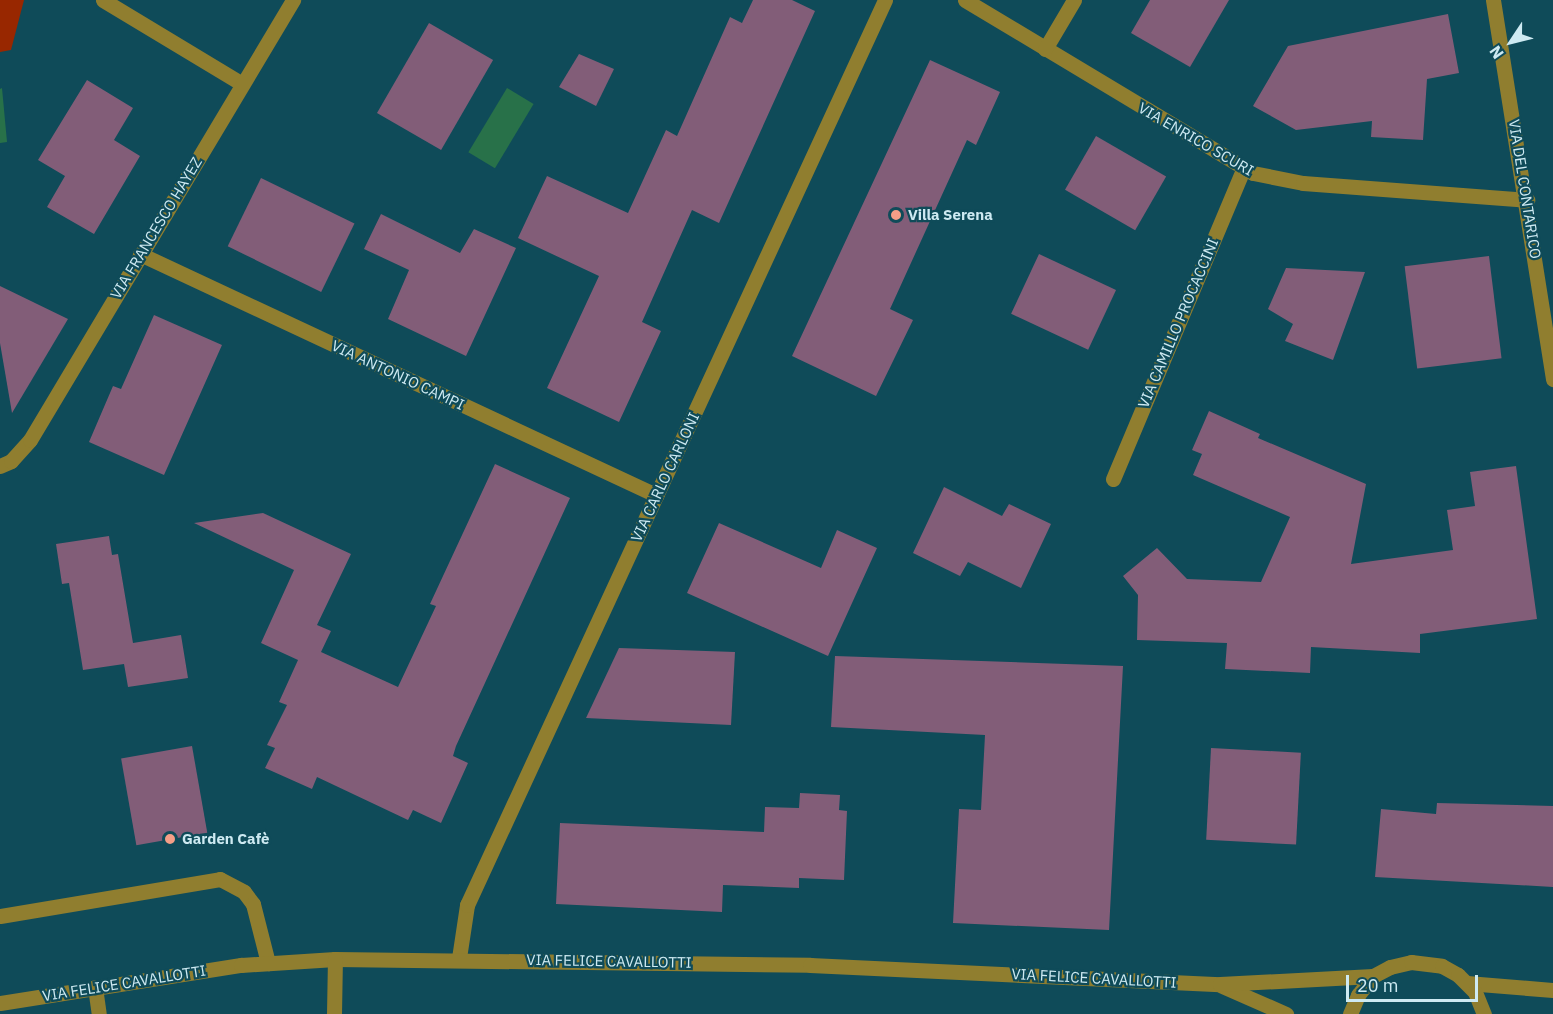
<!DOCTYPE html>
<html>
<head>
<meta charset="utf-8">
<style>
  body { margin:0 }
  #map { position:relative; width:1553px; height:1014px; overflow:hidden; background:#0f4b59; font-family:"IBM Plex Sans",sans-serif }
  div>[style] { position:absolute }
  .green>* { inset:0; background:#982700 }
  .water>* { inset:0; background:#287149; transform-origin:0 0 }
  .building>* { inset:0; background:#825d78; transform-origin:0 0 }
  .minor>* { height:15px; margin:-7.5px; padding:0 7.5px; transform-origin:7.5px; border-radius:7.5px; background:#907e2f }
  .dots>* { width:16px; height:16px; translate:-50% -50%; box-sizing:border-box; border:3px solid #0f4b59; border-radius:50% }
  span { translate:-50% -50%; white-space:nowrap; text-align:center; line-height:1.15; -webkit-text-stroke:4.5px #0f4b59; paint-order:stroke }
  .street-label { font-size:15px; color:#ceeaf2 }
  .poi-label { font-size:15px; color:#ceeaf2; font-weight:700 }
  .left { translate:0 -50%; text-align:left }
  .north { position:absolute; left:1481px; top:12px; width:60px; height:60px; -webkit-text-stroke:4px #0f4b59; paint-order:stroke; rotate:235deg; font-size:16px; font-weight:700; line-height:24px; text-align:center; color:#ceeaf2 }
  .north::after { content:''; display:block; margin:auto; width:21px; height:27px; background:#ceeaf2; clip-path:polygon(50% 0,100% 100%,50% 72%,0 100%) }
  .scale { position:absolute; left:1346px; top:975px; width:132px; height:27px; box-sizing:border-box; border:3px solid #ceeaf2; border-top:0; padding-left:8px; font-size:18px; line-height:21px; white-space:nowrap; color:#ceeaf2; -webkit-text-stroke:4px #0f4b59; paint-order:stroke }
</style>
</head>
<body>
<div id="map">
  <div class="green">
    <i style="clip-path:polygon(0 0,24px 0,11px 50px,0 52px)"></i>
  </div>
  <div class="water">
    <i style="clip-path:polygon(2px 88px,7px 142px,0 143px,0 89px)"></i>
    <i style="left:507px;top:88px;width:31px;height:75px;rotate:31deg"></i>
  </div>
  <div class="building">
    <i style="clip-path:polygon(753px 0,792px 0,815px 11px,719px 223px,692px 210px,642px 322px,661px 331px,619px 422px,547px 388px,599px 276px,518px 238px,547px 176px,628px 213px,666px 130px,677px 136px,730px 17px,742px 23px)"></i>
    <i style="clip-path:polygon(1150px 0,1229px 0,1190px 67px,1131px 33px)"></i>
    <i style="clip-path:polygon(1448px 14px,1459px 73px,1427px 79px,1423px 140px,1371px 137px,1372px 121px,1296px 130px,1253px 106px,1288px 46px)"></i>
    <i style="left:429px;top:23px;width:74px;height:104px;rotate:30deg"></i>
    <i style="clip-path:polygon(579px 54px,614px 69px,596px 106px,559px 87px)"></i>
    <i style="clip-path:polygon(930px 60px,1000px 92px,976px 145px,967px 140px,890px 309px,913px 320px,876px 396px,792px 356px)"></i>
    <i style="clip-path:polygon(87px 80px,133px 108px,114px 140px,140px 156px,94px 234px,47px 207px,65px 176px,38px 160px)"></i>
    <i style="left:1096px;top:136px;width:81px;height:62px;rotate:30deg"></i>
    <i style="left:261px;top:178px;width:104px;height:76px;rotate:26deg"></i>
    <i style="clip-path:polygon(381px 214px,460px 253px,474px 229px,516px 248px,466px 356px,388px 319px,409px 270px,364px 249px)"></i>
    <i style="left:1039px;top:254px;width:85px;height:66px;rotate:25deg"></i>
    <i style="left:1489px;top:256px;width:103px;height:85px;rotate:83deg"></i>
    <i style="clip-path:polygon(1286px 268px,1365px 272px,1333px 360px,1285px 341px,1293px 324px,1268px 309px)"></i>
    <i style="clip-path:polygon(0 286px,68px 319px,12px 413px,0 343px)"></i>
    <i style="clip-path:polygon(154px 315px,222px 345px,164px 475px,89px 442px,113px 386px,121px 389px)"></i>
    <i style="clip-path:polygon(1209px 411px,1260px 434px,1258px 438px,1366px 484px,1351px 564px,1453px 550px,1447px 510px,1475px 506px,1470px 472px,1516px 466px,1537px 619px,1420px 634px,1420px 653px,1311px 647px,1310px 673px,1225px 669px,1227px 643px,1137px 640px,1138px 595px,1123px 576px,1157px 548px,1187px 579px,1261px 582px,1290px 517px,1193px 475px,1202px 454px,1192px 450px)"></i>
    <i style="clip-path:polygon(495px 464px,570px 498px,456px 746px,453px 756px,468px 763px,441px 823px,413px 810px,408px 820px,317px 777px,312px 789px,265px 768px,275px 748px,267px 745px,287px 705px,279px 702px,298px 660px,261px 643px,294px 570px,194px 523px,263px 513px,351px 554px,317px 625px,331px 631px,321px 652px,398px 687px,436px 606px,430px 604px)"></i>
    <i style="clip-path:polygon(944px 487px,1002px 516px,1009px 504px,1051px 524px,1021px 588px,968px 562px,960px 576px,913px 553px)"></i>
    <i style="clip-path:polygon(719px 523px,821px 568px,837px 530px,877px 548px,828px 656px,687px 593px)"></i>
    <i style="clip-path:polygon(109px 536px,112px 555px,118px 554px,133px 643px,181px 635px,188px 678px,128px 687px,124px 664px,83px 670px,69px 583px,62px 584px,56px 544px)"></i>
    <i style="clip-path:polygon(619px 648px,735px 652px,731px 725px,586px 718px)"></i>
    <i style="clip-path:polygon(835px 656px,1123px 666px,1109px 930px,953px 923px,959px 809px,981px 810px,985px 735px,831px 727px)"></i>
    <i style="left:192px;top:746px;width:88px;height:72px;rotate:80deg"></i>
    <i style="left:1211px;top:748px;width:90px;height:92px;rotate:3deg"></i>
    <i style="clip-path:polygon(800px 793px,840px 795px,839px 810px,847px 811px,844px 880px,799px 878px,799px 888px,723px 885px,722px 912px,556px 904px,560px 823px,764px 832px,765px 807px,799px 808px)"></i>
    <i style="clip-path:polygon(1437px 803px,1553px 806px,1553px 887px,1375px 877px,1381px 809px,1436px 814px)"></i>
  </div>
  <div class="minor">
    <i style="left:103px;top:0;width:162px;rotate:31.1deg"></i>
    <i style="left:965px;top:0;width:336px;rotate:31deg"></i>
    <i style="left:1253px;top:173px;width:51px;rotate:11.3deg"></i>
    <i style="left:1303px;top:183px;width:225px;rotate:4.3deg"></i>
    <i style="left:1493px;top:0;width:384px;rotate:81deg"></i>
    <i style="left:1045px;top:49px;width:57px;rotate:-59.4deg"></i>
    <i style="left:140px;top:254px;width:570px;rotate:25.04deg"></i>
    <i style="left:0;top:466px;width:12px;rotate:-24deg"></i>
    <i style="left:11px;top:461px;width:28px;rotate:-48deg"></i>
    <i style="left:30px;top:440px;width:513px;rotate:-59.13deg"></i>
    <i style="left:1113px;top:479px;width:338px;rotate:-67.2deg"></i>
    <i style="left:0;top:916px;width:223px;rotate:-9.5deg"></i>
    <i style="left:220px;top:879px;width:27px;rotate:28deg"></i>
    <i style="left:244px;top:892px;width:15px;rotate:53deg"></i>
    <i style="left:253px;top:904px;width:61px;rotate:75.7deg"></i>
    <i style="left:459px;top:958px;width:54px;rotate:-81.4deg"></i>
    <i style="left:467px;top:905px;width:997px;rotate:-65.21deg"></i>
    <i style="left:1467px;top:983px;width:86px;rotate:4.7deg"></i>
    <i style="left:1222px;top:986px;width:70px;rotate:23.6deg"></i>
    <i style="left:95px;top:987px;width:27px;rotate:82deg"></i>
    <i style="left:0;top:1003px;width:244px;rotate:-9deg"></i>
    <i style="left:241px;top:965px;width:94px;rotate:-3.7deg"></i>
    <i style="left:335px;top:959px;width:475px;rotate:0.7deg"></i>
    <i style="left:810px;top:965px;width:410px;rotate:2.7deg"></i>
    <i style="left:1220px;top:984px;width:153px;rotate:-3deg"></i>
    <i style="left:334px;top:1014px;width:55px;rotate:-89deg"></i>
    <i style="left:1350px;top:1014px;width:21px;rotate:-67deg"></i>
    <i style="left:1358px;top:995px;width:24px;rotate:-52deg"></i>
    <i style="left:1373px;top:976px;width:19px;rotate:-28deg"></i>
    <i style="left:1390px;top:967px;width:22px;rotate:-13deg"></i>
    <i style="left:1411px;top:962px;width:31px;rotate:7deg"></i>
    <i style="left:1442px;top:966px;width:18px;rotate:29deg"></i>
    <i style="left:1458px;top:975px;width:24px;rotate:45deg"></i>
    <i style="left:1475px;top:992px;width:24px;rotate:68deg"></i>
  </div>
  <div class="dots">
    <i style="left:896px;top:215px;background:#f49e87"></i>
    <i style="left:170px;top:839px;background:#f49e87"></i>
  </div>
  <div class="street-label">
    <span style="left:1196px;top:139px;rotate:30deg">VIA ENRICO SCURI</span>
    <span style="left:1525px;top:189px;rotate:81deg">VIA DEL CONTARICO</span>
    <span style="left:156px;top:228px;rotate:-59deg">VIA FRANCESCO HAYEZ</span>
    <span style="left:1178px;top:323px;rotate:-67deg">VIA CAMILLO PROCACCINI</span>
    <span style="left:398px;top:375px;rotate:25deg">VIA ANTONIO CAMPI</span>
    <span style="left:665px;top:477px;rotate:-65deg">VIA CARLO CARLONI</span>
    <span style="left:609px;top:961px;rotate:1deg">VIA FELICE CAVALLOTTI</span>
    <span style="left:1094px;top:978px;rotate:3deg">VIA FELICE CAVALLOTTI</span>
    <span style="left:124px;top:983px;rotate:-9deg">VIA FELICE CAVALLOTTI</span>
  </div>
  <div class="poi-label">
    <span class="left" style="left:908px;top:215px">Villa Serena</span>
    <span class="left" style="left:182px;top:839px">Garden Cafè</span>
  </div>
  <div class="north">N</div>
  <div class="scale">20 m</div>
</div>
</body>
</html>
